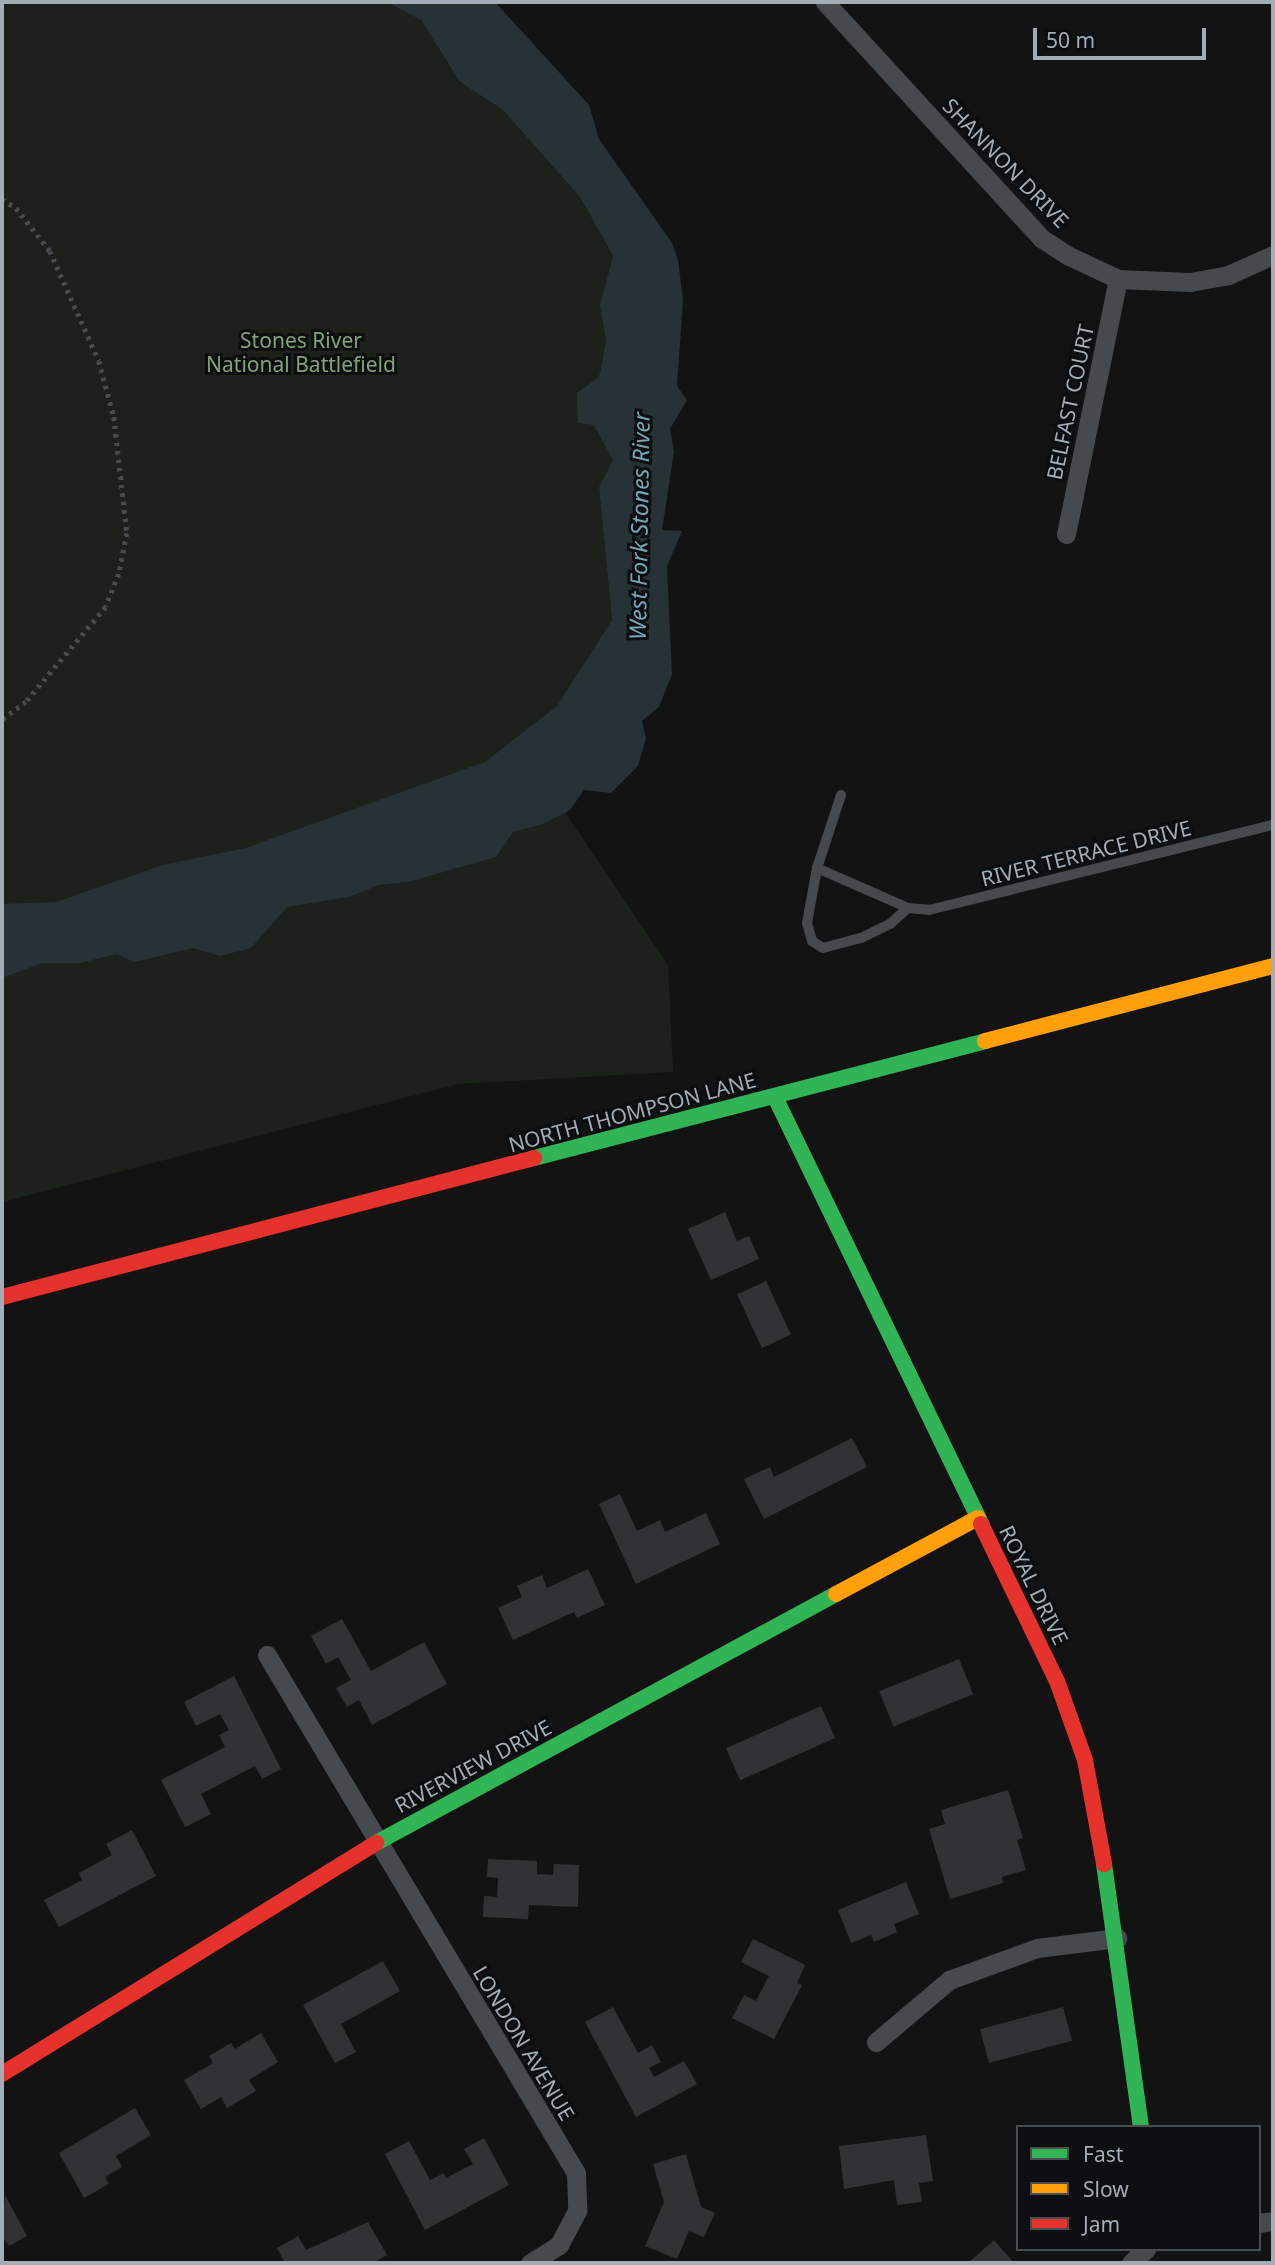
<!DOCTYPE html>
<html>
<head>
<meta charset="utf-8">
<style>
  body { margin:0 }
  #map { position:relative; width:1275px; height:2265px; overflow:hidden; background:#131313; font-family:"Noto Sans",sans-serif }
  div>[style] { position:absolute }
  .green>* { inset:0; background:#1c221b }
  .water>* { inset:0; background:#263236 }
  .building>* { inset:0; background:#323234; transform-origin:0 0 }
  .path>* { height:4.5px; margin-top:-2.25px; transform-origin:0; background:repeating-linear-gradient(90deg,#484b4e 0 3.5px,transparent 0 8.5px) }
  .lane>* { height:10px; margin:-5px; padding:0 5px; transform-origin:5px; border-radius:5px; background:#474a4c }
  .street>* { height:19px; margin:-9.5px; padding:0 9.5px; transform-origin:9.5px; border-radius:9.5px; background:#474a4c }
  .fast>* { height:16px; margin:-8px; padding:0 8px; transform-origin:8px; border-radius:8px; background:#30b455 }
  .slow>* { height:16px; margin:-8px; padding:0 8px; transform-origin:8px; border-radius:8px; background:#ff9f0a }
  .jam>* { height:16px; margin:-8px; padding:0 8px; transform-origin:8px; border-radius:8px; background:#e5322d }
  span { translate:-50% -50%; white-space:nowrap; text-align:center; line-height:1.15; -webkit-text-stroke:6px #0d0e0f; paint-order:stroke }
  .street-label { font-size:21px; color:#a2adb6 }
  .park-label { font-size:21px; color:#80a378 }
  .water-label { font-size:23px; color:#76a7b4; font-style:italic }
  .frame { position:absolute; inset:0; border:4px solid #a2adb6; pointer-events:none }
  .legend { position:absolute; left:1016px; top:2125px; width:245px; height:126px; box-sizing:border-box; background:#0d0e0f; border:2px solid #494e52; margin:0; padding:9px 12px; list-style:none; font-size:21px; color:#a2adb6 }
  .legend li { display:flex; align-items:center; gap:14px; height:35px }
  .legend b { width:35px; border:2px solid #494e52 }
  .scale { position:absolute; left:1033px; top:28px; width:173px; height:32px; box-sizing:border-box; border:4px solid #a2adb6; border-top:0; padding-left:9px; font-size:21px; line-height:24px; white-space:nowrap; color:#a2adb6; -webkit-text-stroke:5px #0d0e0f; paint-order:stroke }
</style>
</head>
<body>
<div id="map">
  <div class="green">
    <i style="clip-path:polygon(2px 2px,387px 2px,421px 20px,460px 82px,503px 110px,580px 197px,613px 256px,603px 297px,606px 340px,600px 369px,613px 460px,599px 487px,612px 620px,527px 756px,668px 965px,673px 1072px,458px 1084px,2px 1202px)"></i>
  </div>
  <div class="water">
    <i style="clip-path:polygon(387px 2px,495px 2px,589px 105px,599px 139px,672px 243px,678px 260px,683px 300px,677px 386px,687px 400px,670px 429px,674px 452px,662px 530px,682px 531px,667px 566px,672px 674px,659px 707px,642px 721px,646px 739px,638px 766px,611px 793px,584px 790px,570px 810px,543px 824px,513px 832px,496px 857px,408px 882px,379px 885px,349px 897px,287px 907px,251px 948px,220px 956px,193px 948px,134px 962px,117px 954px,80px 963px,42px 963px,2px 978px,2px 904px,56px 902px,163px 865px,246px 848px,485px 762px,557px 706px,612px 620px,599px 487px,613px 460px,594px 425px,578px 423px,577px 393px,599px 377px,606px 340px,600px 306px,613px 256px,580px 197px,503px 110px,460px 82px,421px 20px)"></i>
  </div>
  <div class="building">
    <i style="clip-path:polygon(725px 1212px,737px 1241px,749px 1236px,759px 1259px,711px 1280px,688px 1229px)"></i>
    <i style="left:766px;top:1281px;width:59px;height:32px;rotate:65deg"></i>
    <i style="clip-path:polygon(852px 1438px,867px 1467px,764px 1519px,744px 1479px,770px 1467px,774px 1477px)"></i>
    <i style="clip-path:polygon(620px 1494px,637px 1531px,660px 1520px,665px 1532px,706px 1513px,720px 1544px,636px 1584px,599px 1504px)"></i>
    <i style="clip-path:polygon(588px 1569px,605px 1605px,577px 1618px,574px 1612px,513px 1640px,498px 1608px,522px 1597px,517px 1586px,542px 1575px,547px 1588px)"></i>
    <i style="clip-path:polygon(342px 1619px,371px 1671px,424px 1642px,447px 1684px,372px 1725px,359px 1700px,347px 1707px,336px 1688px,351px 1680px,338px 1657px,326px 1664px,311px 1636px)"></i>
    <i style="left:959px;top:1659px;width:38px;height:86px;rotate:68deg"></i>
    <i style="clip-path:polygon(234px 1676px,281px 1769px,262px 1779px,255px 1766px,201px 1794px,211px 1814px,185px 1827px,161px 1780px,225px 1747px,219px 1735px,229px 1730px,220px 1714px,196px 1726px,184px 1702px)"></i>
    <i style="left:821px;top:1706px;width:35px;height:104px;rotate:66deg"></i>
    <i style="clip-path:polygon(1008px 1790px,1023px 1838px,1017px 1840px,1026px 1870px,1002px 1877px,1003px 1883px,950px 1899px,929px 1829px,945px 1824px,941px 1810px)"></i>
    <i style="clip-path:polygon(132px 1830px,156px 1876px,59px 1927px,44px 1900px,82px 1880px,79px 1873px,112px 1855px,106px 1844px)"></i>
    <i style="clip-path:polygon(488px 1859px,537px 1861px,537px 1874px,553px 1875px,554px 1864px,579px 1865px,578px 1907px,529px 1905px,528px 1919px,483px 1917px,484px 1896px,497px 1897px,498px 1878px,487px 1877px)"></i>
    <i style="clip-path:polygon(906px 1882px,919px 1914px,894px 1924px,897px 1932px,874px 1942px,871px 1935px,851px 1943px,838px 1910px)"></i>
    <i style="clip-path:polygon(753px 1939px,805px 1965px,797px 1983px,802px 1985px,774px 2039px,732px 2018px,744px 1995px,756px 2001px,769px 1976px,741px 1962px)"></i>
    <i style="clip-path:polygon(383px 1961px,400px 1991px,341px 2024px,356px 2052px,335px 2063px,303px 2005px)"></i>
    <i style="clip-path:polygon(613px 2007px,638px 2053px,652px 2045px,661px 2062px,649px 2068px,654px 2077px,684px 2061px,697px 2084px,636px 2117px,585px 2022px)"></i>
    <i style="left:1063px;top:2007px;width:35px;height:86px;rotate:75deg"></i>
    <i style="clip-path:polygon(261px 2033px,278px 2062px,249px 2080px,256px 2091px,227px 2108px,221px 2097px,201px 2109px,184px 2080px,213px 2063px,209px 2056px,231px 2043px,235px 2049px)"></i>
    <i style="clip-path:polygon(135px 2108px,151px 2135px,116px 2156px,122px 2167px,105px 2177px,109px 2184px,84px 2198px,59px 2153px)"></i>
    <i style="clip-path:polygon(926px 2135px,933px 2181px,919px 2183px,922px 2202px,897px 2205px,894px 2180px,844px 2189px,839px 2146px)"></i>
    <i style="clip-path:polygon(484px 2138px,509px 2185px,425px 2230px,385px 2154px,409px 2141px,430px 2180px,444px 2173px,446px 2178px,473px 2164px,464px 2149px)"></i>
    <i style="clip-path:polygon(686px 2154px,701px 2207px,715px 2213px,704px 2237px,689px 2231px,677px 2259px,645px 2246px,664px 2202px,653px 2164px)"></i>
    <i style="clip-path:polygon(5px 2195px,27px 2236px,9px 2246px,2px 2236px)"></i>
    <i style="clip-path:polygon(368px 2222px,387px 2255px,373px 2263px,285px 2263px,277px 2248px,298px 2236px,306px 2250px)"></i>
    <i style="clip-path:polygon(994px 2240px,1014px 2263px,968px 2263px)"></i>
  </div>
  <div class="path">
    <i style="left:2px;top:199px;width:17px;rotate:33deg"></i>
    <i style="left:16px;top:208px;width:55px;rotate:51.7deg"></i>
    <i style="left:50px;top:251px;width:120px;rotate:66deg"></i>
    <i style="left:99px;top:361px;width:58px;rotate:75deg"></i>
    <i style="left:114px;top:417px;width:117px;rotate:83.6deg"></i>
    <i style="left:127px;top:533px;width:42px;rotate:101deg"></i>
    <i style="left:119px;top:574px;width:35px;rotate:112deg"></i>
    <i style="left:106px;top:607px;width:124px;rotate:130.1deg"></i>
    <i style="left:26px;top:702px;width:30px;rotate:143deg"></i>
  </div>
  <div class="lane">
    <i style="left:841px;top:795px;width:77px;rotate:108.2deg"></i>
    <i style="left:817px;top:868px;width:99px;rotate:23.7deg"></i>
    <i style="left:908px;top:908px;width:21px;rotate:5deg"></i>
    <i style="left:929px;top:910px;width:354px;rotate:-13.9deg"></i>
    <i style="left:817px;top:868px;width:56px;rotate:100.3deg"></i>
    <i style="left:807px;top:923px;width:19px;rotate:74deg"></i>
    <i style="left:812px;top:941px;width:13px;rotate:32deg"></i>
    <i style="left:823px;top:948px;width:39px;rotate:-15deg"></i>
    <i style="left:861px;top:938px;width:32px;rotate:-26deg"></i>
    <i style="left:890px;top:924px;width:24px;rotate:-42deg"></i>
  </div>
  <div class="street">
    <i style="left:825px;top:2px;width:320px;rotate:47.5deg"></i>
    <i style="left:1041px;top:238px;width:31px;rotate:33deg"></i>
    <i style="left:1067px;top:255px;width:56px;rotate:25.2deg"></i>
    <i style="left:1118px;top:279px;width:72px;rotate:2.4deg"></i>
    <i style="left:1190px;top:282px;width:39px;rotate:-10deg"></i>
    <i style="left:1228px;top:275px;width:49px;rotate:-24deg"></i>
    <i style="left:1066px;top:534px;width:260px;rotate:-78.5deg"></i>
    <i style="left:267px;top:1655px;width:603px;rotate:59.18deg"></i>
    <i style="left:576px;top:2173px;width:38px;rotate:88deg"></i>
    <i style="left:577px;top:2211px;width:38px;rotate:118deg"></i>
    <i style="left:559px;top:2245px;width:34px;rotate:148deg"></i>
    <i style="left:876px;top:2042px;width:96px;rotate:-40.3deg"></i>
    <i style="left:949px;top:1980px;width:94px;rotate:-20deg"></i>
    <i style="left:1037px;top:1948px;width:81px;rotate:-7.1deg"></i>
    <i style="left:1259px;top:2223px;width:14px;rotate:-8deg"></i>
    <i style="left:1131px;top:2263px;width:21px;rotate:-43deg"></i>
  </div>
  <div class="fast">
    <i style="left:775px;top:1097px;width:474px;rotate:64.2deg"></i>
    <i style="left:534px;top:1158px;width:466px;rotate:-14.5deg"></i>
    <i style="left:376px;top:1843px;width:523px;rotate:-28.43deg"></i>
    <i style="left:1104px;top:1864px;width:266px;rotate:82deg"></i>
  </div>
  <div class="slow">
    <i style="left:985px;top:1041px;width:298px;rotate:-14.6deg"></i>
    <i style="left:836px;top:1594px;width:161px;rotate:-28.2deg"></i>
  </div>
  <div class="jam">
    <i style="left:2px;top:1297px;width:550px;rotate:-14.64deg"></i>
    <i style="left:981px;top:1524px;width:174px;rotate:64.2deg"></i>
    <i style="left:1057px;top:1681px;width:84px;rotate:70.5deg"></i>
    <i style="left:1085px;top:1760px;width:106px;rotate:79.6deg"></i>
    <i style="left:2px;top:2074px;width:440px;rotate:-31.7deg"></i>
  </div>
  <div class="street-label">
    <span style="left:1006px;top:163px;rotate:46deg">SHANNON DRIVE</span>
    <span style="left:1070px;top:402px;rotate:-78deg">BELFAST COURT</span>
    <span style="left:1086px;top:853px;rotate:-14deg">RIVER TERRACE DRIVE</span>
    <span style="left:632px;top:1112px;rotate:-15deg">NORTH THOMPSON LANE</span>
    <span style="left:1034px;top:1585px;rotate:64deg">ROYAL DRIVE</span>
    <span style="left:473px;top:1766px;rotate:-28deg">RIVERVIEW DRIVE</span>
    <span style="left:524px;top:2043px;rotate:59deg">LONDON AVENUE</span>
  </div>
  <div class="park-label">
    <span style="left:301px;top:352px">Stones River<br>National Battlefield</span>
  </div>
  <div class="water-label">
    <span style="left:639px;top:526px;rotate:-89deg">West Fork Stones River</span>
  </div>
  <div class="frame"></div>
  <ul class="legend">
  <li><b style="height:9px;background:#30b455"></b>Fast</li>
  <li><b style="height:9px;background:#ff9f0a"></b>Slow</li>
  <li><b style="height:9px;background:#e5322d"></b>Jam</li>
  </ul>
  <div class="scale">50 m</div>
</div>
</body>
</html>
